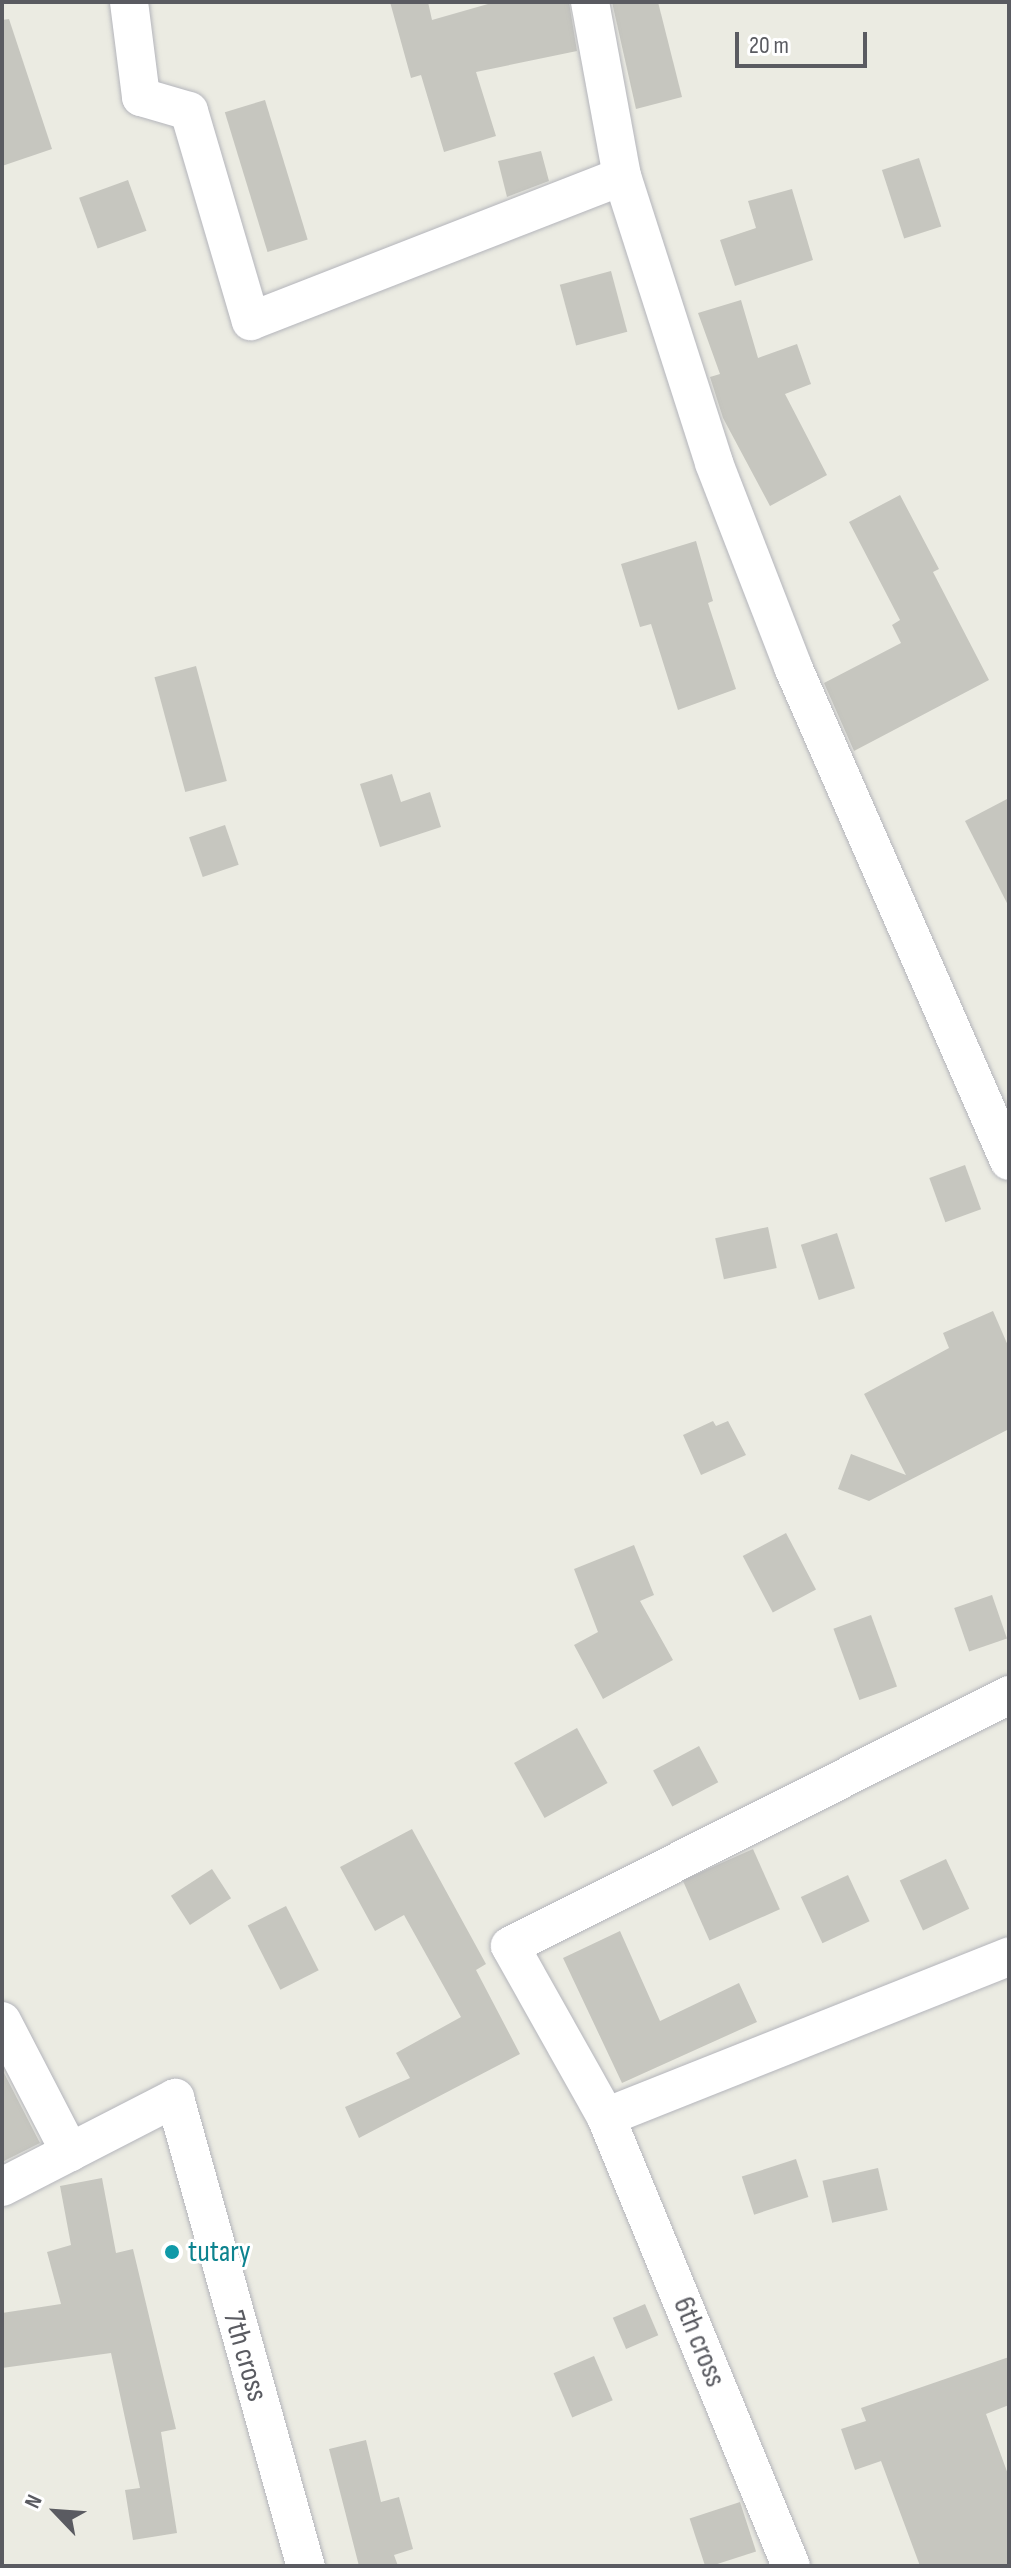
<!DOCTYPE html>
<html>
<head>
<meta charset="utf-8">
<style>
  body { margin:0 }
  #map { position:relative; width:1011px; height:2568px; overflow:hidden; background:#ebebe2; font-family:"Sofia Sans Condensed",sans-serif }
  div>[style] { position:absolute }
  .building>* { inset:0; background:#c6c6bf; transform-origin:0 0 }
  .roads { filter:drop-shadow(0 0 2px #b4b5bb) drop-shadow(0 0 2px #b4b5bb) }
  .minor>* { height:38px; margin:-19px; padding:0 19px; transform-origin:19px; border-radius:19px; background:#fff }
  .dots>* { width:22px; height:22px; translate:-50% -50%; box-sizing:border-box; border:4px solid #fff; border-radius:50% }
  span { translate:-50% -50%; white-space:nowrap; text-align:center; line-height:1.15; -webkit-text-stroke:6px #fff; paint-order:stroke }
  .culture-label { font-size:30px; color:#0d838f }
  .left { translate:0 -50%; text-align:left }
  .street-label { font-size:30px; color:#5a5b61 }
  .frame { position:absolute; inset:0; border:4px solid #5a5b61; pointer-events:none }
  .north { position:absolute; left:16px; top:2472px; width:80px; height:80px; -webkit-text-stroke:6px #fff; paint-order:stroke; rotate:295deg; font-size:22px; font-weight:700; line-height:32px; text-align:center; color:#5a5b61 }
  .north::after { content:''; display:block; margin:auto; width:28px; height:36px; background:#5a5b61; clip-path:polygon(50% 0,100% 100%,50% 72%,0 100%) }
  .scale { position:absolute; left:735px; top:32px; width:132px; height:36px; box-sizing:border-box; border:4px solid #5a5b61; border-top:0; padding-left:10px; font-size:24px; line-height:28px; white-space:nowrap; color:#5a5b61; -webkit-text-stroke:6px #fff; paint-order:stroke }
</style>
</head>
<body>
<div id="map">
  <div class="building">
    <i style="clip-path:polygon(390px 2px,428px 2px,432px 20px,495px 2px,569px 2px,577px 51px,476px 72px,496px 136px,444px 152px,421px 75px,411px 78px)"></i>
    <i style="clip-path:polygon(612px 2px,658px 2px,682px 97px,636px 109px)"></i>
    <i style="clip-path:polygon(9px 19px,52px 149px,2px 166px,2px 20px)"></i>
    <i style="left:265px;top:100px;width:146px;height:42px;rotate:73deg"></i>
    <i style="clip-path:polygon(541px 151px,549px 181px,507px 197px,498px 161px)"></i>
    <i style="left:919px;top:158px;width:72px;height:39px;rotate:72deg"></i>
    <i style="left:128px;top:180px;width:54px;height:52px;rotate:70deg"></i>
    <i style="clip-path:polygon(792px 189px,813px 260px,735px 286px,720px 240px,756px 228px,748px 201px)"></i>
    <i style="left:611px;top:271px;width:63px;height:53px;rotate:75deg"></i>
    <i style="clip-path:polygon(741px 300px,758px 358px,797px 344px,811px 384px,785px 394px,827px 475px,770px 506px,723px 418px,710px 377px,720px 374px,698px 313px)"></i>
    <i style="clip-path:polygon(900px 495px,939px 569px,933px 572px,989px 680px,854px 751px,824px 683px,901px 643px,892px 625px,900px 620px,849px 522px)"></i>
    <i style="clip-path:polygon(696px 541px,713px 601px,708px 603px,736px 689px,678px 710px,651px 624px,640px 627px,621px 564px)"></i>
    <i style="left:196px;top:666px;width:119px;height:43px;rotate:75deg"></i>
    <i style="clip-path:polygon(392px 774px,401px 802px,430px 792px,441px 827px,380px 847px,360px 784px)"></i>
    <i style="clip-path:polygon(1009px 798px,1009px 907px,965px 821px)"></i>
    <i style="left:225px;top:825px;width:42px;height:38px;rotate:71deg"></i>
    <i style="left:965px;top:1165px;width:47px;height:38px;rotate:70deg"></i>
    <i style="left:768px;top:1227px;width:42px;height:54px;rotate:78deg"></i>
    <i style="left:837px;top:1233px;width:58px;height:38px;rotate:72deg"></i>
    <i style="clip-path:polygon(993px 1311px,1009px 1348px,1009px 1429px,869px 1501px,838px 1489px,851px 1454px,906px 1475px,864px 1394px,949px 1348px,943px 1333px)"></i>
    <i style="clip-path:polygon(713px 1421px,716px 1426px,728px 1421px,746px 1455px,701px 1475px,683px 1435px)"></i>
    <i style="left:786px;top:1533px;width:64px;height:49px;rotate:62deg"></i>
    <i style="clip-path:polygon(634px 1545px,654px 1595px,640px 1601px,673px 1660px,603px 1699px,574px 1645px,598px 1632px,574px 1569px)"></i>
    <i style="left:992px;top:1595px;width:46px;height:40px;rotate:71deg"></i>
    <i style="left:871px;top:1615px;width:76px;height:40px;rotate:70deg"></i>
    <i style="left:577px;top:1728px;width:63px;height:72px;rotate:61deg"></i>
    <i style="left:699px;top:1746px;width:41px;height:52px;rotate:62deg"></i>
    <i style="clip-path:polygon(412px 1829px,486px 1964px,476px 1970px,520px 2054px,359px 2138px,345px 2107px,410px 2078px,396px 2053px,461px 2017px,404px 1915px,375px 1931px,340px 1867px)"></i>
    <i style="left:753px;top:1849px;width:66px;height:77px;rotate:66deg"></i>
    <i style="left:946px;top:1859px;width:55px;height:51px;rotate:65deg"></i>
    <i style="left:212px;top:1869px;width:35px;height:49px;rotate:57deg"></i>
    <i style="left:848px;top:1875px;width:51px;height:52px;rotate:65deg"></i>
    <i style="left:286px;top:1906px;width:72px;height:43px;rotate:63deg"></i>
    <i style="clip-path:polygon(620px 1931px,660px 2021px,739px 1983px,757px 2022px,622px 2083px,563px 1958px)"></i>
    <i style="clip-path:polygon(2px 2069px,40px 2143px,2px 2162px)"></i>
    <i style="left:796px;top:2159px;width:40px;height:57px;rotate:72deg"></i>
    <i style="left:878px;top:2168px;width:43px;height:57px;rotate:77deg"></i>
    <i style="clip-path:polygon(102px 2178px,116px 2253px,133px 2249px,176px 2429px,161px 2432px,177px 2533px,133px 2540px,125px 2490px,140px 2488px,111px 2353px,2px 2368px,2px 2313px,61px 2304px,47px 2252px,71px 2245px,60px 2186px)"></i>
    <i style="left:645px;top:2304px;width:34px;height:35px;rotate:67deg"></i>
    <i style="left:594px;top:2356px;width:48px;height:44px;rotate:67deg"></i>
    <i style="clip-path:polygon(1009px 2357px,1009px 2405px,986px 2414px,1009px 2477px,1009px 2566px,920px 2566px,881px 2461px,855px 2470px,841px 2429px,866px 2421px,861px 2408px)"></i>
    <i style="clip-path:polygon(366px 2440px,381px 2502px,399px 2497px,413px 2549px,394px 2555px,398px 2566px,359px 2566px,329px 2449px)"></i>
    <i style="left:740px;top:2502px;width:52px;height:53px;rotate:72deg"></i>
  </div>
  <div class="roads">
    <div class="minor">
      <i style="left:129px;top:2px;width:96px;rotate:82.8deg"></i>
      <i style="left:141px;top:97px;width:50px;rotate:16.3deg"></i>
      <i style="left:189px;top:111px;width:219px;rotate:73.6deg"></i>
      <i style="left:251px;top:321px;width:398px;rotate:-21.3deg"></i>
      <i style="left:590px;top:2px;width:177px;rotate:79.6deg"></i>
      <i style="left:622px;top:176px;width:301px;rotate:72.2deg"></i>
      <i style="left:714px;top:463px;width:219px;rotate:68.8deg"></i>
      <i style="left:793px;top:667px;width:539px;rotate:66.38deg"></i>
      <i style="left:2px;top:2021px;width:148px;rotate:62.6deg"></i>
      <i style="left:606px;top:2117px;width:434px;rotate:-21.7deg"></i>
      <i style="left:2px;top:2187px;width:195px;rotate:-27.2deg"></i>
      <i style="left:175px;top:2098px;width:486px;rotate:74.4deg"></i>
      <i style="left:791px;top:2566px;width:486px;rotate:-112.4deg"></i>
      <i style="left:606px;top:2117px;width:196px;rotate:-119.3deg"></i>
      <i style="left:510px;top:1946px;width:559px;rotate:-26.7deg"></i>
    </div>
  </div>
  <div class="dots">
    <i style="left:172px;top:2252px;background:#0f9aa8"></i>
  </div>
  <div class="culture-label">
    <span class="left" style="left:188px;top:2252px">tutary</span>
  </div>
  <div class="street-label">
    <span style="left:699px;top:2342px;rotate:68deg">6th cross</span>
    <span style="left:245px;top:2356px;rotate:74deg">7th cross</span>
  </div>
  <div class="frame"></div>
  <div class="north">N</div>
  <div class="scale">20 m</div>
</div>
</body>
</html>
